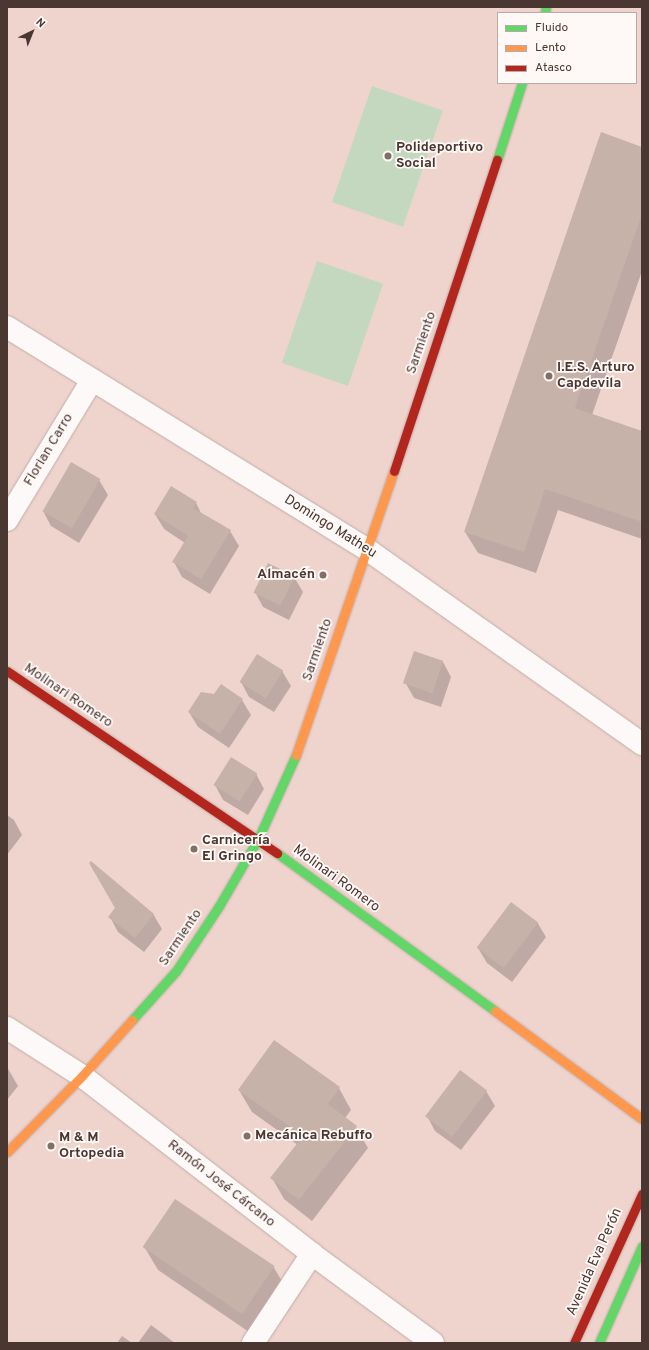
<!DOCTYPE html>
<html>
<head>
<meta charset="utf-8">
<style>
  body { margin:0 }
  #map { position:relative; width:649px; height:1350px; overflow:hidden; background:#efd4cd; font-family:Overpass,sans-serif }
  div>[style] { position:absolute }
  .green>* { inset:0; background:#c4d8bf; transform-origin:0 0 }
  .shadow>* { inset:0; background:#0003 }
  .building>* { inset:0; background:#c6b2a9; transform-origin:0 0 }
  .roads { filter:drop-shadow(0 0 1px #c2ada8) drop-shadow(0 0 1px #c2ada8) }
  .street>* { height:22px; margin:-11px; padding:0 11px; transform-origin:11px; border-radius:11px; background:#fdf9f8 }
  .fast>* { height:9px; margin:-4.5px; padding:0 4.5px; transform-origin:4.5px; border-radius:4.5px; background:#63d668 }
  .slow>* { height:9px; margin:-4.5px; padding:0 4.5px; transform-origin:4.5px; border-radius:4.5px; background:#ff974d }
  .jam>* { height:9px; margin:-4.5px; padding:0 4.5px; transform-origin:4.5px; border-radius:4.5px; background:#b3261e }
  .dots>* { width:11px; height:11px; translate:-50% -50%; box-sizing:border-box; border:2px solid #fef9f7; border-radius:50% }
  span { translate:-50% -50%; white-space:nowrap; text-align:center; line-height:1.15; -webkit-text-stroke:3.5px #fef9f7; paint-order:stroke }
  .poi-label { font-size:14px; color:#4b3732; font-weight:700 }
  .left { translate:0 -50%; text-align:left }
  .right { translate:-100% -50%; text-align:right }
  .street-label { font-size:14px; color:#4b3732 }
  .frame { position:absolute; inset:0; border:8px solid #4b3732; pointer-events:none }
  .legend { position:absolute; left:497px; top:12px; width:140px; height:72px; box-sizing:border-box; background:#fef9f7; border:1px solid #b6aba8; margin:0; padding:5px 7px; list-style:none; font-size:12px; color:#4b3732 }
  .legend li { display:flex; align-items:center; gap:8px; height:20px }
  .legend b { width:20px; border:1px solid #b6aba8 }
  .north { position:absolute; left:12px; top:12px; width:40px; height:40px; -webkit-text-stroke:3px #fef9f7; paint-order:stroke; rotate:43deg; font-size:11px; font-weight:700; line-height:16px; text-align:center; color:#4b3732 }
  .north::after { content:''; display:block; margin:auto; width:14px; height:18px; background:#4b3732; clip-path:polygon(50% 0,100% 100%,50% 72%,0 100%) }
</style>
</head>
<body>
<div id="map">
  <div class="green">
    <i style="left:372px;top:86px;width:75px;height:123px;rotate:19deg"></i>
    <i style="left:317px;top:261px;width:70px;height:108px;rotate:19deg"></i>
  </div>
  <div class="shadow">
    <i style="clip-path:polygon(642px 148px,642px 271px,592px 415px,642px 432px,642px 539px,558px 510px,536px 573px,478px 553px,465px 532px)"></i>
    <i style="clip-path:polygon(99px 480px,108px 495px,79px 543px,51px 526px,43px 511px)"></i>
    <i style="clip-path:polygon(196px 503px,202px 515px,230px 531px,239px 546px,210px 594px,182px 577px,174px 562px,185px 543px,164px 529px,155px 514px)"></i>
    <i style="clip-path:polygon(294px 577px,303px 592px,289px 620px,263px 607px,255px 592px)"></i>
    <i style="clip-path:polygon(443px 662px,451px 677px,441px 707px,414px 698px,405px 682px)"></i>
    <i style="clip-path:polygon(282px 671px,291px 686px,274px 712px,249px 697px,241px 682px)"></i>
    <i style="clip-path:polygon(242px 700px,251px 715px,229px 748px,198px 727px,189px 712px)"></i>
    <i style="clip-path:polygon(256px 774px,264px 789px,248px 815px,223px 800px,215px 785px)"></i>
    <i style="clip-path:polygon(7px 815px,14px 820px,22px 835px,7px 855px)"></i>
    <i style="clip-path:polygon(116px 908px,153px 914px,162px 929px,144px 952px,118px 932px,110px 917px)"></i>
    <i style="clip-path:polygon(537px 922px,546px 937px,512px 982px,487px 963px,478px 948px)"></i>
    <i style="clip-path:polygon(7px 1067px,18px 1086px,7px 1100px)"></i>
    <i style="clip-path:polygon(339px 1088px,351px 1110px,345px 1118px,356px 1127px,368px 1148px,312px 1221px,284px 1199px,272px 1178px,298px 1145px,252px 1112px,239px 1090px)"></i>
    <i style="clip-path:polygon(486px 1091px,495px 1106px,461px 1150px,435px 1131px,427px 1116px)"></i>
    <i style="clip-path:polygon(145px 1248px,273px 1266px,286px 1288px,252px 1334px,158px 1270px)"></i>
    <i style="clip-path:polygon(151px 1325px,175px 1343px,138px 1343px)"></i>
    <i style="clip-path:polygon(122px 1336px,132px 1343px,117px 1343px)"></i>
  </div>
  <div class="building">
    <i style="clip-path:polygon(601px 132px,642px 147px,642px 214px,575px 408px,642px 431px,642px 522px,545px 489px,524px 552px,464px 532px)"></i>
    <i style="left:71px;top:462px;width:34px;height:57px;rotate:30deg"></i>
    <i style="clip-path:polygon(171px 486px,197px 502px,193px 508px,231px 530px,201px 579px,172px 562px,188px 536px,154px 514px)"></i>
    <i style="left:268px;top:563px;width:30px;height:33px;rotate:26deg"></i>
    <i style="left:414px;top:651px;width:31px;height:34px;rotate:19deg"></i>
    <i style="left:257px;top:654px;width:31px;height:33px;rotate:32deg"></i>
    <i style="clip-path:polygon(221px 684px,243px 699px,220px 734px,188px 712px,201px 692px,214px 694px)"></i>
    <i style="left:231px;top:757px;width:31px;height:33px;rotate:32deg"></i>
    <i style="clip-path:polygon(91px 861px,154px 914px,135px 938px,108px 917px,115px 908px,89px 863px)"></i>
    <i style="left:511px;top:902px;width:34px;height:57px;rotate:37deg"></i>
    <i style="clip-path:polygon(274px 1040px,340px 1087px,328px 1104px,357px 1126px,299px 1200px,270px 1178px,303px 1136px,238px 1090px)"></i>
    <i style="left:460px;top:1070px;width:34px;height:58px;rotate:37deg"></i>
    <i style="left:175px;top:1199px;width:120px;height:58px;rotate:34deg"></i>
  </div>
  <div class="roads">
    <div class="street">
      <i style="left:7px;top:327px;width:424px;rotate:31.7deg"></i>
      <i style="left:368px;top:550px;width:336px;rotate:35.3deg"></i>
      <i style="left:7px;top:520px;width:164px;rotate:-58.7deg"></i>
      <i style="left:7px;top:1028px;width:89px;rotate:32.6deg"></i>
      <i style="left:82px;top:1076px;width:291px;rotate:37.7deg"></i>
      <i style="left:312px;top:1254px;width:150px;rotate:36.3deg"></i>
      <i style="left:253px;top:1343px;width:107px;rotate:-56.5deg"></i>
    </div>
    <div class="fast">
      <i style="left:545px;top:13px;width:6px;rotate:-81deg"></i>
      <i style="left:497px;top:160px;width:81px;rotate:-72deg"></i>
      <i style="left:277px;top:853px;width:269px;rotate:35.9deg"></i>
      <i style="left:132px;top:1020px;width:66px;rotate:-48.1deg"></i>
      <i style="left:176px;top:971px;width:78px;rotate:-56.5deg"></i>
      <i style="left:219px;top:906px;width:78px;rotate:-59.8deg"></i>
      <i style="left:258px;top:839px;width:92px;rotate:-65.7deg"></i>
      <i style="left:599px;top:1343px;width:106px;rotate:-66.1deg"></i>
    </div>
    <div class="slow">
      <i style="left:296px;top:755px;width:300px;rotate:-71deg"></i>
      <i style="left:495px;top:1011px;width:182px;rotate:36.3deg"></i>
      <i style="left:7px;top:1152px;width:107px;rotate:-45.4deg"></i>
      <i style="left:82px;top:1076px;width:75px;rotate:-48.2deg"></i>
    </div>
    <div class="jam">
      <i style="left:394px;top:471px;width:328px;rotate:-71.7deg"></i>
      <i style="left:7px;top:671px;width:326px;rotate:34deg"></i>
      <i style="left:574px;top:1343px;width:164px;rotate:-65.5deg"></i>
    </div>
  </div>
  <div class="dots">
    <i style="left:388px;top:156px;background:#846e68"></i>
    <i style="left:549px;top:376px;background:#846e68"></i>
    <i style="left:323px;top:575px;background:#846e68"></i>
    <i style="left:194px;top:849px;background:#846e68"></i>
    <i style="left:247px;top:1136px;background:#846e68"></i>
    <i style="left:51px;top:1146px;background:#846e68"></i>
  </div>
  <div class="poi-label">
    <span class="left" style="left:396px;top:156px">Polideportivo<br>Social</span>
    <span class="left" style="left:557px;top:376px">I.E.S. Arturo<br>Capdevila</span>
    <span class="right" style="left:315px;top:575px">Almacén</span>
    <span class="left" style="left:202px;top:849px">Carnicería<br>El Gringo</span>
    <span class="left" style="left:255px;top:1136px">Mecánica Rebuffo</span>
    <span class="left" style="left:59px;top:1146px">M &amp; M<br>Ortopedia</span>
  </div>
  <div class="street-label">
    <span style="left:422px;top:343px;rotate:-71deg">Sarmiento</span>
    <span style="left:49px;top:450px;rotate:-59deg">Florian Carro</span>
    <span style="left:330px;top:527px;rotate:32deg">Domingo Matheu</span>
    <span style="left:318px;top:650px;rotate:-71deg">Sarmiento</span>
    <span style="left:68px;top:696px;rotate:34deg">Molinari Romero</span>
    <span style="left:336px;top:879px;rotate:36deg">Molinari Romero</span>
    <span style="left:181px;top:938px;rotate:-56deg">Sarmiento</span>
    <span style="left:221px;top:1184px;rotate:38deg">Ramón José Cárcano</span>
    <span style="left:595px;top:1262px;rotate:-66deg">Avenida Eva Perón</span>
  </div>
  <div class="frame"></div>
  <ul class="legend">
  <li><b style="height:5px;background:#63d668"></b>Fluido</li>
  <li><b style="height:5px;background:#ff974d"></b>Lento</li>
  <li><b style="height:5px;background:#b3261e"></b>Atasco</li>
  </ul>
  <div class="north">N</div>
</div>
</body>
</html>
